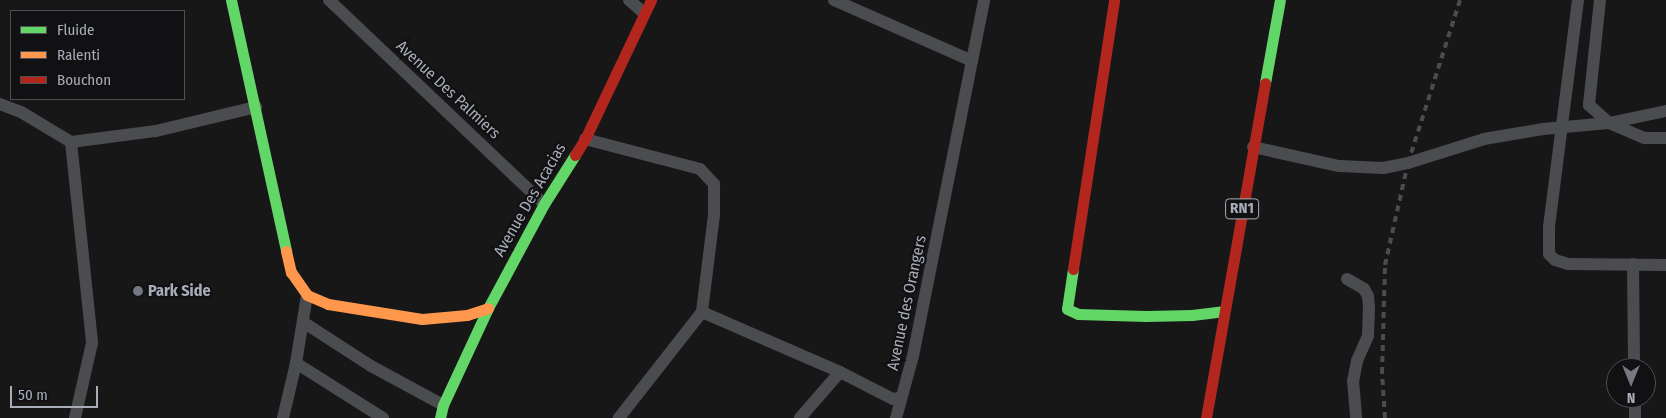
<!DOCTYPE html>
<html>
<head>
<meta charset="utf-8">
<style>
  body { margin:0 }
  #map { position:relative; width:1666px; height:418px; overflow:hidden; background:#171717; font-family:"Fira Sans Condensed",sans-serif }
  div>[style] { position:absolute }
  .street>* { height:12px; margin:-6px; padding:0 6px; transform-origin:6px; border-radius:6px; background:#4b4c50 }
  .fast>* { height:11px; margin:-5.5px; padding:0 5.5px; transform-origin:5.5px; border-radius:5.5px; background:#63d668 }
  .slow>* { height:11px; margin:-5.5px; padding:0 5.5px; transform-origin:5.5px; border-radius:5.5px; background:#ff974d }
  .jam>* { height:11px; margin:-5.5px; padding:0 5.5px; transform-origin:5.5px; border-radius:5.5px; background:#b3261e }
  .rail>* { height:4px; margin-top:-2px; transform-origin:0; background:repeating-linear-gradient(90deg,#4b4c4f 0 6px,transparent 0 11px) }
  .dots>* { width:14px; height:14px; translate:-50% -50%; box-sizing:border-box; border:2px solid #111113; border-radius:50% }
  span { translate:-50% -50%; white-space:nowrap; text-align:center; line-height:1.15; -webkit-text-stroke:4.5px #111113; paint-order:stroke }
  .shield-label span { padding:1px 4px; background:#111113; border:1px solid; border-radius:4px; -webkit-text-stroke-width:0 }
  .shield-label { font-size:15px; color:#a8adb8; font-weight:700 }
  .street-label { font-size:16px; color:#a8adb8 }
  .poi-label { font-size:16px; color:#a8adb8; font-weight:700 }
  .left { translate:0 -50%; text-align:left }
  .legend { position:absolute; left:10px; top:10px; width:175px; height:90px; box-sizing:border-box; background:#111113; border:1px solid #4d4f55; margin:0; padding:6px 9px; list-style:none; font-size:15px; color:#a8adb8 }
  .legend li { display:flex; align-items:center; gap:10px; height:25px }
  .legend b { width:25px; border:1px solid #4d4f55 }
  .north { position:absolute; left:1606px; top:358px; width:50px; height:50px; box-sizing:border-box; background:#111113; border:1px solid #4d4f55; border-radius:50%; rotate:180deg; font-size:14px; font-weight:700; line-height:20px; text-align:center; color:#a8adb8 }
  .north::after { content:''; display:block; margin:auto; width:18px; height:22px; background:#757880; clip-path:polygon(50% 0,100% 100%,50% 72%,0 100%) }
  .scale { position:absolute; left:10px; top:386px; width:88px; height:22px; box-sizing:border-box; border:2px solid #a8adb8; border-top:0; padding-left:6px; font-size:15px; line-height:18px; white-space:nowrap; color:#a8adb8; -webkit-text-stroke:4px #111113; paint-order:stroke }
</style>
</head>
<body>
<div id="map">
  <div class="street">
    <i style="left:329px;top:0;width:296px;rotate:43.5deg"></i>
    <i style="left:629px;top:0;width:20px;rotate:41deg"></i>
    <i style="left:834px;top:0;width:151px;rotate:23.8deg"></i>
    <i style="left:1578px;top:0;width:229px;rotate:97.3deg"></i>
    <i style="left:1549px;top:227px;width:27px;rotate:90deg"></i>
    <i style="left:1549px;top:254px;width:8px;rotate:45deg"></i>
    <i style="left:1555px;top:260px;width:14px;rotate:17deg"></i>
    <i style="left:1568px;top:264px;width:98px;rotate:0.6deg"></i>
    <i style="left:1600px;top:0;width:106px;rotate:96deg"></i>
    <i style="left:1589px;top:105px;width:27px;rotate:42deg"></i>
    <i style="left:1609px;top:123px;width:39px;rotate:23deg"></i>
    <i style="left:1645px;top:138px;width:21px"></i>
    <i style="left:0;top:104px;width:22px;rotate:21deg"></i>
    <i style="left:21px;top:112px;width:58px;rotate:31deg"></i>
    <i style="left:71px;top:142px;width:86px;rotate:-7.4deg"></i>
    <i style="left:156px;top:131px;width:103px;rotate:-13.5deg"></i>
    <i style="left:585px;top:139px;width:119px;rotate:14.6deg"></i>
    <i style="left:700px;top:169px;width:21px;rotate:47deg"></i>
    <i style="left:714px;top:184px;width:31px;rotate:90deg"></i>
    <i style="left:714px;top:215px;width:98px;rotate:97.1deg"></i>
    <i style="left:702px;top:312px;width:135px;rotate:128.1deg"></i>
    <i style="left:71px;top:142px;width:202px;rotate:84deg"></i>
    <i style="left:92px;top:343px;width:77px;rotate:102.8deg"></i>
    <i style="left:1253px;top:147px;width:88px;rotate:12.5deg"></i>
    <i style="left:1339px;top:166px;width:44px;rotate:2.6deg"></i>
    <i style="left:1383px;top:168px;width:25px;rotate:-11deg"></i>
    <i style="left:1408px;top:163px;width:80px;rotate:-17.5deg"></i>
    <i style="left:1484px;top:139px;width:60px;rotate:-9.6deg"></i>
    <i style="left:1543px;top:129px;width:66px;rotate:-5.2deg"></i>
    <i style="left:1609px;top:123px;width:58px;rotate:-11.9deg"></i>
    <i style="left:1633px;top:264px;width:104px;rotate:89.4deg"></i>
    <i style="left:1347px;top:279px;width:20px;rotate:30deg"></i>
    <i style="left:1364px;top:289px;width:8px;rotate:60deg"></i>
    <i style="left:1368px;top:296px;width:11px;rotate:85deg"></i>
    <i style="left:1369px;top:307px;width:29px;rotate:92deg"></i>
    <i style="left:1368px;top:336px;width:27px;rotate:114deg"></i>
    <i style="left:1357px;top:361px;width:20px;rotate:101deg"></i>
    <i style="left:1353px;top:381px;width:37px;rotate:85deg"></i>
    <i style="left:702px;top:312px;width:150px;rotate:23.5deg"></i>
    <i style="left:840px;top:372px;width:59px;rotate:27deg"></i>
    <i style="left:893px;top:399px;width:7px;rotate:-8deg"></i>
    <i style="left:303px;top:322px;width:81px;rotate:32.9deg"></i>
    <i style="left:371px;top:366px;width:82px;rotate:28.4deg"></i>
    <i style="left:296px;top:363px;width:103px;rotate:32.3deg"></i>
    <i style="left:1635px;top:398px;width:20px;rotate:90deg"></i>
    <i style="left:283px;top:418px;width:57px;rotate:-76.7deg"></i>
    <i style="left:296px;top:363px;width:69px;rotate:-80.8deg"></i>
    <i style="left:800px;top:418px;width:61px;rotate:-49deg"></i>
    <i style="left:896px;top:418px;width:64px;rotate:-74.7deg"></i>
    <i style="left:913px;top:356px;width:363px;rotate:-78.7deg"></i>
  </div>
  <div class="fast">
    <i style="left:231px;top:0;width:257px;rotate:77.6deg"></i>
    <i style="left:1265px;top:83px;width:84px;rotate:-79.8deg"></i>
    <i style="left:1073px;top:269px;width:40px;rotate:98.5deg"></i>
    <i style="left:1067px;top:309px;width:12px;rotate:24deg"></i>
    <i style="left:1078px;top:314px;width:68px;rotate:1.7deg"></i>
    <i style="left:1146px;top:316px;width:46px;rotate:-1.2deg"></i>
    <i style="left:1192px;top:315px;width:31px;rotate:-7deg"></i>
    <i style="left:440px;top:418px;width:13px;rotate:-77deg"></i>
    <i style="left:443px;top:405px;width:107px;rotate:-65.1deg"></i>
    <i style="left:488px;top:308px;width:118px;rotate:-61.7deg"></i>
    <i style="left:544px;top:204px;width:58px;rotate:-57.7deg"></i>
  </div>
  <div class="slow">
    <i style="left:286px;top:251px;width:22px;rotate:77deg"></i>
    <i style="left:291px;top:272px;width:28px;rotate:55deg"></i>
    <i style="left:307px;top:295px;width:23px;rotate:23deg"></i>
    <i style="left:328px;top:304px;width:95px;rotate:9.1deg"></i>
    <i style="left:422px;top:319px;width:45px;rotate:-5.1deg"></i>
    <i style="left:467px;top:315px;width:22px;rotate:-18deg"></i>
  </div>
  <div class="jam">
    <i style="left:575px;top:155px;width:19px;rotate:-58deg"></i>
    <i style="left:585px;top:139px;width:154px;rotate:-64.6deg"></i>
    <i style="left:1073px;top:269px;width:272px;rotate:-81.3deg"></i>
    <i style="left:1206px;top:418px;width:340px;rotate:-80deg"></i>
  </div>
  <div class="rail">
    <i style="left:1385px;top:418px;width:45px;rotate:-93.8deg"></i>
    <i style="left:1382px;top:373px;width:108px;rotate:-88.4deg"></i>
    <i style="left:1385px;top:265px;width:105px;rotate:-77.3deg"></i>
    <i style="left:1408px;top:163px;width:171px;rotate:-72.3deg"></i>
  </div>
  <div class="dots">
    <i style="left:138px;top:291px;background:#757880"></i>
  </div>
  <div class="shield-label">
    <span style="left:1242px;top:209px">RN1</span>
  </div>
  <div class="street-label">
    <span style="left:448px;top:90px;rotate:43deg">Avenue Des Palmiers</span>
    <span style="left:530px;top:200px;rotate:-60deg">Avenue Des Acacias</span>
    <span style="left:907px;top:303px;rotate:-78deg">Avenue des Orangers</span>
  </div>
  <div class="poi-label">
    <span class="left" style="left:148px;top:291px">Park Side</span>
  </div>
  <ul class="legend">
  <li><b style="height:6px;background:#63d668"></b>Fluide</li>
  <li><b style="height:6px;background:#ff974d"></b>Ralenti</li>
  <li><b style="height:6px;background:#b3261e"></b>Bouchon</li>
  </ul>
  <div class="north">N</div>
  <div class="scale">50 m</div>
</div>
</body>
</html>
